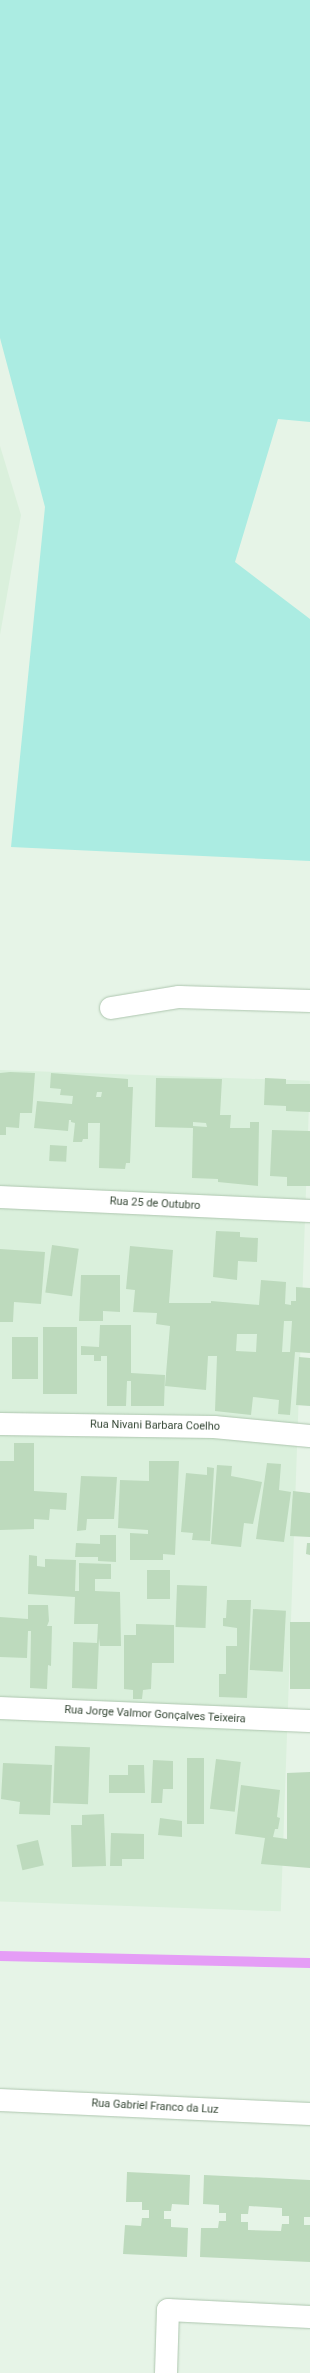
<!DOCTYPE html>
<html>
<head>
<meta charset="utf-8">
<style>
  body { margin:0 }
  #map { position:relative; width:310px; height:2373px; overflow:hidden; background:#e6f4e7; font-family:Roboto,sans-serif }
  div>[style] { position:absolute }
  .residential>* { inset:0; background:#daf0dc; transform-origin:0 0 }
  .green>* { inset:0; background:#abece2 }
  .stream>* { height:10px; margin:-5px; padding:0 5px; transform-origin:5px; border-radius:5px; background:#e59df6 }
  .building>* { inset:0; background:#bddabd; transform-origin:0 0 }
  .roads { filter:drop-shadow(0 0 1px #aec6af) drop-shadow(0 0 1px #aec6af) }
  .minor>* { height:22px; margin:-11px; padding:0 11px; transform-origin:11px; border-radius:11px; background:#fff }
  span { translate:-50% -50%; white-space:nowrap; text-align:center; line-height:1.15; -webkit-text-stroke:4px #fff; paint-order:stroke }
  .street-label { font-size:11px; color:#354735 }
</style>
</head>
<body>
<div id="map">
  <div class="residential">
    <i style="clip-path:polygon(0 446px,21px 515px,0 635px)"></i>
    <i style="left:0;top:1070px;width:310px;height:831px;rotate:2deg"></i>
  </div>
  <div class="green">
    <i style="clip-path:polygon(0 0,310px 0,310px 422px,278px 419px,235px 562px,310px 619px,310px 861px,11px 847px,45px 507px,0 338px)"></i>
  </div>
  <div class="stream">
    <i style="left:0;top:1956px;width:310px;rotate:1.3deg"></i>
  </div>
  <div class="building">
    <i style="clip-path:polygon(10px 1072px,35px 1073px,32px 1113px,20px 1113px,19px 1128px,6px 1127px,6px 1135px,0 1135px,0 1073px)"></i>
    <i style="clip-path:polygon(evenodd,51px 1073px,128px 1079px,128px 1087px,133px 1087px,130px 1163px,126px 1163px,125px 1169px,99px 1168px,100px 1123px,88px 1123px,88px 1139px,83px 1139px,82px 1142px,73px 1142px,75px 1123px,71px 1122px,71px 1120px,69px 1120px,68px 1131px,34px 1128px,37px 1101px,72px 1104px,73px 1096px,60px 1095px,61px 1089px,50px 1088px,51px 1073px,97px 1092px,102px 1092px,101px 1097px,96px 1097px,97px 1092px)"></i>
    <i style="clip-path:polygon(evenodd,156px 1078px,222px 1079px,220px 1115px,231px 1115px,230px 1128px,250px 1128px,250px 1122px,259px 1122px,258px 1186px,218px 1182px,218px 1179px,192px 1178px,193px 1128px,155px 1127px,156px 1078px,193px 1122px,206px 1123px,207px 1127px,193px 1126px,193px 1122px)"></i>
    <i style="clip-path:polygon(265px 1078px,286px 1079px,286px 1084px,310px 1084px,310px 1112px,286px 1111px,286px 1106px,264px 1105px)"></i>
    <i style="clip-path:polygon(272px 1130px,310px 1131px,310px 1186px,287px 1186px,287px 1177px,270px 1176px)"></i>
    <i style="left:50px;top:1145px;width:17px;height:16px;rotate:3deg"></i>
    <i style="clip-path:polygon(216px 1231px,240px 1232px,240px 1237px,258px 1238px,257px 1262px,238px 1261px,237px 1280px,213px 1277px)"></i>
    <i style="left:52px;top:1245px;width:27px;height:48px;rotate:8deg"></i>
    <i style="clip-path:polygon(evenodd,130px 1246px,173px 1250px,169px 1303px,211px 1303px,211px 1301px,259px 1305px,261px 1280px,286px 1282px,285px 1304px,291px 1305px,291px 1301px,296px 1301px,296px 1287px,310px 1288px,310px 1353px,295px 1352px,290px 1415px,278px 1414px,279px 1400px,253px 1397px,251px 1415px,215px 1411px,217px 1356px,208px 1356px,206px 1390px,165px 1386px,170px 1326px,156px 1324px,157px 1313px,133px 1312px,135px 1290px,126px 1289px,130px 1246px,284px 1321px,292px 1321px,290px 1352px,282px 1352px,284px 1321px,130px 1246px,237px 1334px,257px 1334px,256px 1352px,236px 1351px,237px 1334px)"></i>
    <i style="clip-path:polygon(0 1249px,45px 1252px,41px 1304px,14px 1302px,13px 1322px,0 1322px)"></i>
    <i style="clip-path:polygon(81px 1275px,120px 1275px,120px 1312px,103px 1311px,103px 1321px,79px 1321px)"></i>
    <i style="clip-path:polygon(100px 1325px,131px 1325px,131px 1373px,165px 1375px,164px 1406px,131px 1406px,131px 1381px,127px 1381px,126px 1406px,107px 1406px,107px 1356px,101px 1356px,101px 1361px,94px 1361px,94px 1355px,81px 1355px,81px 1346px,99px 1347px)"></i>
    <i style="left:43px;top:1327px;width:34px;height:67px"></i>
    <i style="left:38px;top:1337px;width:42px;height:26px;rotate:90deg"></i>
    <i style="clip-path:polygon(299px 1357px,310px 1358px,310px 1406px,296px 1405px)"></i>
    <i style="clip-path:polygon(14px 1443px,34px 1443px,34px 1491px,67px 1493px,66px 1510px,50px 1509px,49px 1520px,34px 1519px,34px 1529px,0 1530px,0 1461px,14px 1461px)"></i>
    <i style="clip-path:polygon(149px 1461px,179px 1461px,175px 1555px,163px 1554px,163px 1560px,130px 1560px,130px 1533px,148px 1534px,148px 1530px,118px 1528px,120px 1480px,149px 1481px)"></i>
    <i style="clip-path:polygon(267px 1463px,281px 1464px,279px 1490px,291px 1492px,284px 1542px,256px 1539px)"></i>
    <i style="clip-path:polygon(217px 1465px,232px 1466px,231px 1476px,262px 1482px,253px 1524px,244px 1523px,241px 1547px,211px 1544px)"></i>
    <i style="clip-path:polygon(207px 1467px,214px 1468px,210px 1541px,192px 1540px,193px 1533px,181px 1532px,186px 1473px,207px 1475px)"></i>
    <i style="clip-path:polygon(81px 1476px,117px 1477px,114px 1519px,87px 1519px,86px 1530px,77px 1531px)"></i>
    <i style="clip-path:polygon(293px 1491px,310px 1493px,310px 1537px,290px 1536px)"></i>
    <i style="clip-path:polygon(100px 1535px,116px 1535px,116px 1562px,98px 1561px,98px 1557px,75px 1557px,76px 1543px,100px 1544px)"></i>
    <i style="clip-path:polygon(307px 1543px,310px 1543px,310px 1555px,306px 1554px)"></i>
    <i style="clip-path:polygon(29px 1555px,37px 1556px,37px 1566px,45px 1567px,45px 1559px,76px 1560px,75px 1591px,79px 1591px,79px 1563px,111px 1564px,111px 1579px,95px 1579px,95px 1591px,120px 1592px,121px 1646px,100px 1646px,99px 1638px,97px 1689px,72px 1688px,73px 1642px,97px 1643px,98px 1624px,74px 1624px,75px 1597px,28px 1594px)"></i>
    <i style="left:170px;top:1570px;width:29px;height:23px;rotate:90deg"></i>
    <i style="left:177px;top:1585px;width:30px;height:42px;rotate:2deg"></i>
    <i style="clip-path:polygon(227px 1600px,251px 1600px,247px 1698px,219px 1697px,219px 1674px,226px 1674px,226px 1646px,237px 1646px,237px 1628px,223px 1626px,223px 1618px,226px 1618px)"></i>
    <i style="clip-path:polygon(28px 1605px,48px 1605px,49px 1621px,47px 1626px,52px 1626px,51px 1666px,48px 1665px,47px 1689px,30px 1688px,31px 1631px,28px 1631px,27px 1658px,0 1657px,0 1617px,28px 1619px)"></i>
    <i style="left:253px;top:1609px;width:33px;height:61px;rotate:3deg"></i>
    <i style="left:310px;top:1622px;width:67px;height:20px;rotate:90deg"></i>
    <i style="clip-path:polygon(136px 1624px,174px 1625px,174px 1663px,152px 1663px,151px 1689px,143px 1690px,142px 1699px,133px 1699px,133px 1690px,124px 1689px,124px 1635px,136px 1635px)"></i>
    <i style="left:55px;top:1746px;width:35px;height:57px;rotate:2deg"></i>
    <i style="left:187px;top:1758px;width:17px;height:66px"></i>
    <i style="left:216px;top:1759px;width:25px;height:50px;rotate:7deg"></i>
    <i style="clip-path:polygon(153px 1760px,173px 1761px,173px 1789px,163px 1789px,162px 1803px,151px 1803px)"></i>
    <i style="clip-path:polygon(3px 1763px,52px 1765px,50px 1815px,19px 1814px,20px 1802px,1px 1799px)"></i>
    <i style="clip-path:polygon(128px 1765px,144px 1765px,145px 1793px,109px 1793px,109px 1775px,128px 1775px)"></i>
    <i style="clip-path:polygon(310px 1772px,310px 1868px,261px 1864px,265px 1838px,235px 1834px,241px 1785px,280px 1790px,277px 1817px,280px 1818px,278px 1829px,275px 1829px,273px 1837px,287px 1839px,287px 1773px)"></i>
    <i style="clip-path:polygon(104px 1814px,106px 1866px,72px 1867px,71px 1825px,82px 1825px,82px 1815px)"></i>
    <i style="clip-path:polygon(160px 1818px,182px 1821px,182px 1837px,158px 1835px)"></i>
    <i style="clip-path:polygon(111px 1833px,144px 1834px,144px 1859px,122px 1859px,122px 1866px,110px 1866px)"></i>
    <i style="left:38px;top:1840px;width:26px;height:22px;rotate:77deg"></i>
    <i style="clip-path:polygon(127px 2172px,190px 2175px,189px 2205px,172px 2204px,171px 2211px,164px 2211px,164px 2219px,171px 2219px,171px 2227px,188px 2228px,187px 2257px,123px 2254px,125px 2225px,141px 2226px,142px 2218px,149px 2218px,149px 2210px,142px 2210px,142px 2202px,126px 2202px)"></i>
    <i style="clip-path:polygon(evenodd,204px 2175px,310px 2180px,310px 2217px,304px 2217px,304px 2225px,310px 2225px,310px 2262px,200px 2257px,201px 2228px,218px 2228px,219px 2221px,226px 2221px,226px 2213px,219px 2213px,219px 2205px,203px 2204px,204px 2175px,249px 2206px,282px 2208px,282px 2216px,289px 2216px,289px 2224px,282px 2224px,281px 2231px,248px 2230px,248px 2222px,241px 2222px,241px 2214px,248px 2214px,249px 2206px)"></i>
  </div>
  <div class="roads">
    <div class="minor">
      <i style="left:111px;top:1008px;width:69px;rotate:-9.2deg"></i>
      <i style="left:179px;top:997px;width:131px;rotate:1.7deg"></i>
      <i style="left:0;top:1197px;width:310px;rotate:2.6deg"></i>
      <i style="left:0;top:1424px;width:214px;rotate:0.8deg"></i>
      <i style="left:214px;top:1427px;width:96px;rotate:5.4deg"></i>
      <i style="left:0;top:1708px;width:310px;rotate:2.4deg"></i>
      <i style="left:0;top:2100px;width:310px;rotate:2.6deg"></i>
      <i style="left:166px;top:2373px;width:63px;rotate:-88.2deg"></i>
      <i style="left:168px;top:2310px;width:142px;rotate:2.8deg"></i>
    </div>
  </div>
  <div class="street-label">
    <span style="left:155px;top:1204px;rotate:3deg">Rua 25 de Outubro</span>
    <span style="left:155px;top:1426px;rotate:1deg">Rua Nivani Barbara Coelho</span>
    <span style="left:155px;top:1715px;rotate:3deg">Rua Jorge Valmor Gonçalves Teixeira</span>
    <span style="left:155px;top:2107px;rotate:3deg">Rua Gabriel Franco da Luz</span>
  </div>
</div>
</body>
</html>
